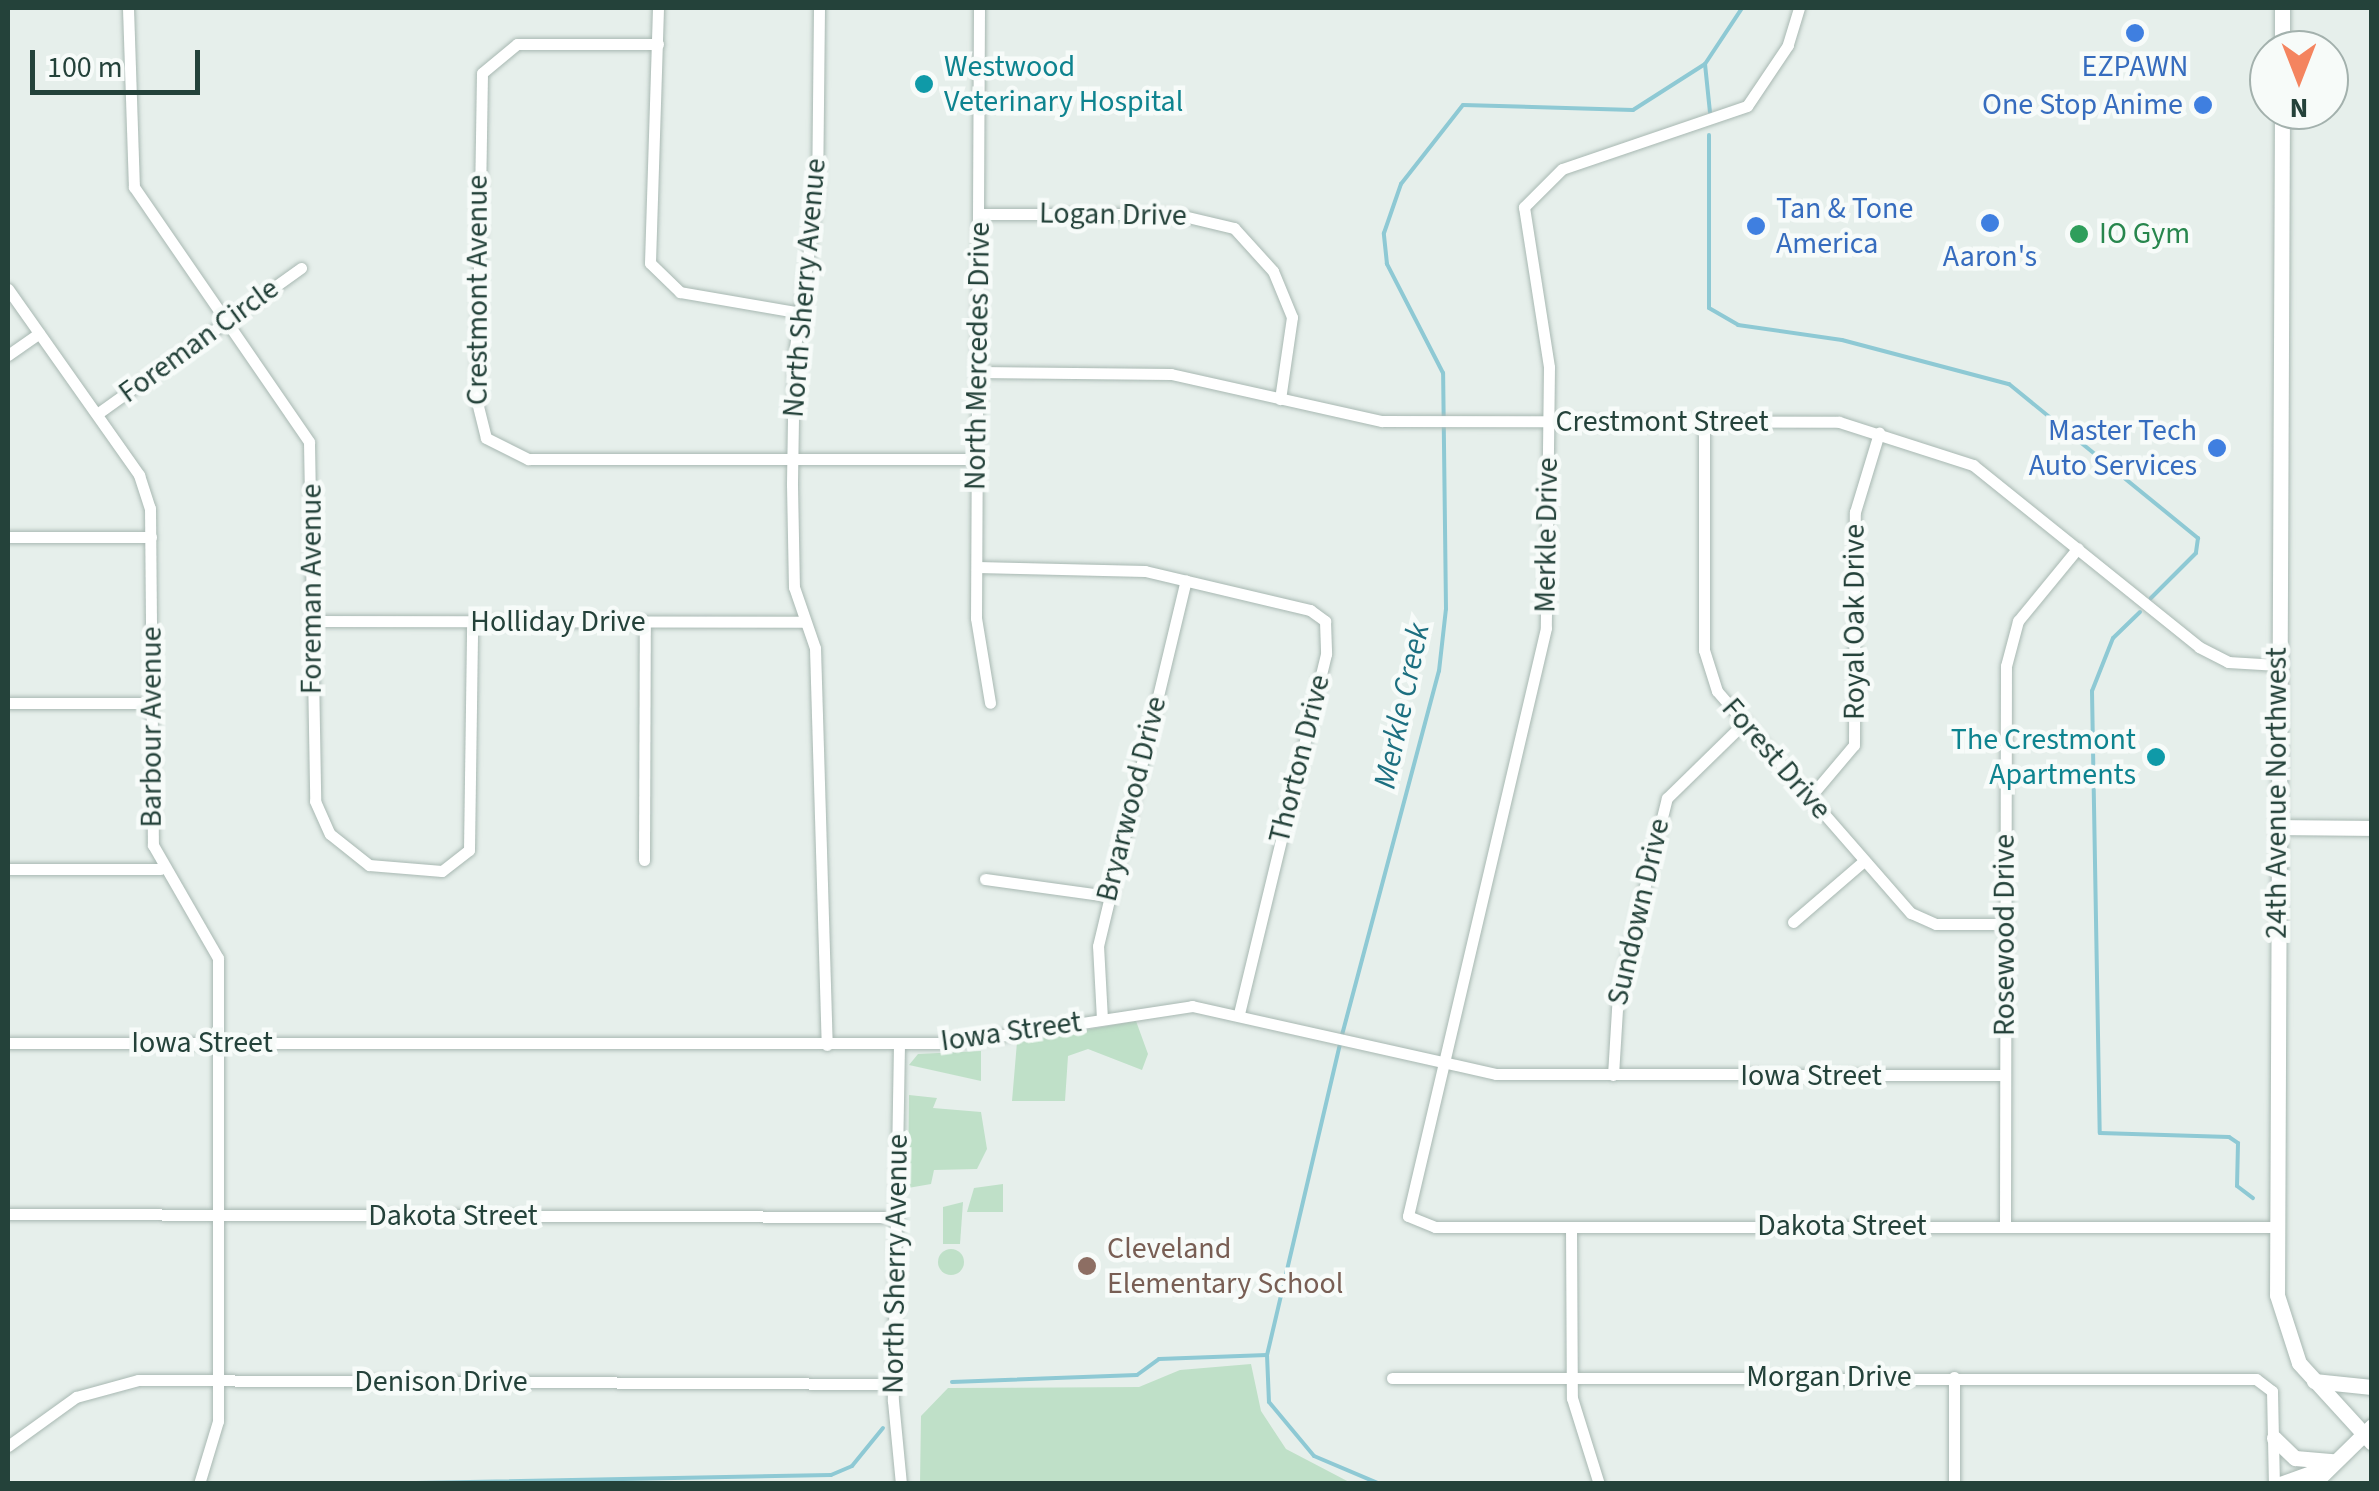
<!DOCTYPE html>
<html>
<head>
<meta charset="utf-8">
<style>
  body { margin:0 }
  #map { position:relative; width:2379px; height:1491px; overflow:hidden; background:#e6efeb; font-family:"Source Sans 3",sans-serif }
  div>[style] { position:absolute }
  .green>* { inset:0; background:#bfe0c8 }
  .round { border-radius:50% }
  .stream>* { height:4px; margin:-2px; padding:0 2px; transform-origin:2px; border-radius:2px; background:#8ec9d4 }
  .roads { filter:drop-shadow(0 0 2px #a8b8b2) drop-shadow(0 0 2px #a8b8b2) }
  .street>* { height:11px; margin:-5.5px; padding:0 5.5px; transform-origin:5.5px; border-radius:5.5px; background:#fff }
  .secondary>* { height:15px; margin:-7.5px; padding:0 7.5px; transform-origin:7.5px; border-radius:7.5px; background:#fff }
  .dots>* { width:28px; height:28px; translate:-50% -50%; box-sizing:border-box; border:5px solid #f7fbf9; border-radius:50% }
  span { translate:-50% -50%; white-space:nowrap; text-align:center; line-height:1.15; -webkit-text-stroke:9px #f7fbf9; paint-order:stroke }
  .culture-label { font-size:30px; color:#0d838f }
  .left { translate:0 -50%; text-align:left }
  .right { translate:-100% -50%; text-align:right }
  .shop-label { font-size:30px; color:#366cbe }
  .street-label { font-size:30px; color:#24423a }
  .leisure-label { font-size:30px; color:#27864d }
  .education-label { font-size:30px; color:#785e54 }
  .water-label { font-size:32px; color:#1c6f80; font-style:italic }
  .frame { position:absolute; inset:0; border:10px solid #24423a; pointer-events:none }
  .north { position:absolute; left:2249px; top:30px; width:100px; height:100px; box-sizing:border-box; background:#f7fbf9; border:2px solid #a3b1ad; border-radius:50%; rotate:180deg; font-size:28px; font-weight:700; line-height:40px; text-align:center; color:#24423a }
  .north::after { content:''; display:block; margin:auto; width:35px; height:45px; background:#f4845f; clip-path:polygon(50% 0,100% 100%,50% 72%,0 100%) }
  .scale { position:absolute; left:30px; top:50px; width:170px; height:45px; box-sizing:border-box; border:5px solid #24423a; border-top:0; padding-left:12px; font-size:30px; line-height:35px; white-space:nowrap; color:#24423a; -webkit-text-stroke:8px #f7fbf9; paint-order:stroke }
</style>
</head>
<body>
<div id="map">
  <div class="green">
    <i style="clip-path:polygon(1136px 1021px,1148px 1054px,1142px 1070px,1088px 1049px,1068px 1056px,1065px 1101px,1012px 1101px,1017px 1042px)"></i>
    <i style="clip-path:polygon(981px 1051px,981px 1081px,909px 1065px,918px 1054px)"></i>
    <i style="clip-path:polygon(909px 1095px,937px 1098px,933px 1108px,981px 1112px,987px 1149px,977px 1169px,934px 1170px,931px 1184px,908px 1188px)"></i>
    <i style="clip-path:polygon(1003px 1184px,1003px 1212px,967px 1212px,974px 1188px)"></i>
    <i style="clip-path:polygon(963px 1202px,960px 1244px,943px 1244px,943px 1207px)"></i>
    <i class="round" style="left:938px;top:1249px;width:26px;height:26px"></i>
    <i style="clip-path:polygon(1251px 1364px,1261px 1411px,1286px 1449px,1351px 1483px,920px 1483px,921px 1416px,948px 1388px,1139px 1387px,1180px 1370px)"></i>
  </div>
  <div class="stream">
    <i style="left:1705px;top:64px;width:48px;rotate:84.1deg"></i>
    <i style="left:1709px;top:135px;width:173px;rotate:90deg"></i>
    <i style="left:1709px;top:308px;width:34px;rotate:30deg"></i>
    <i style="left:1738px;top:325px;width:105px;rotate:8.2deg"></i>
    <i style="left:1842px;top:340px;width:173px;rotate:14.8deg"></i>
    <i style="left:2009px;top:384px;width:244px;rotate:39.2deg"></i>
    <i style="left:2198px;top:538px;width:15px;rotate:98deg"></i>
    <i style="left:2196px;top:553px;width:64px;rotate:135deg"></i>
    <i style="left:2140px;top:612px;width:37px;rotate:136deg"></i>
    <i style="left:2113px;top:638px;width:57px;rotate:111.6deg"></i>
    <i style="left:2092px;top:691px;width:442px;rotate:89deg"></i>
    <i style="left:2100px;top:1133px;width:129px;rotate:1.8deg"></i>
    <i style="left:2229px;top:1137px;width:11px;rotate:34deg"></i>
    <i style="left:2238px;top:1143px;width:43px;rotate:91.3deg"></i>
    <i style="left:2237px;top:1186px;width:20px;rotate:37deg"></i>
    <i style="left:1342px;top:1035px;width:377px;rotate:-75.1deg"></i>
    <i style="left:1439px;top:671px;width:62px;rotate:-83.6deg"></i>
    <i style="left:1446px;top:609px;width:236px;rotate:-90.7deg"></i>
    <i style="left:1443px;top:373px;width:123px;rotate:-117.2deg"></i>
    <i style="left:1387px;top:264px;width:31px;rotate:-96deg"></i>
    <i style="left:1384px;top:233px;width:52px;rotate:-70.9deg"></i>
    <i style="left:1401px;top:184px;width:100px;rotate:-51.9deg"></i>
    <i style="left:1463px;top:105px;width:170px;rotate:1.7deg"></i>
    <i style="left:1633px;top:110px;width:85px;rotate:-32.6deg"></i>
    <i style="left:1705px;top:64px;width:67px;rotate:-56.5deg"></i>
    <i style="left:1340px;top:1044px;width:319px;rotate:103.2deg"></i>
    <i style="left:1267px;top:1355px;width:47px;rotate:87.6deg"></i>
    <i style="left:1269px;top:1402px;width:70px;rotate:50.2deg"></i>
    <i style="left:1314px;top:1456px;width:72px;rotate:23deg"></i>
    <i style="left:952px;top:1382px;width:185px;rotate:-2.2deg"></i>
    <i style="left:1137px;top:1375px;width:27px;rotate:-36deg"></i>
    <i style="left:1159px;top:1359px;width:108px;rotate:-2.1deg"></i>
    <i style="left:362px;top:1484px;width:469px;rotate:-1.1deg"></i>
    <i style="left:831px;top:1475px;width:23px;rotate:-23deg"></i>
    <i style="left:852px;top:1466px;width:49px;rotate:-50.8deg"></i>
  </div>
  <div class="roads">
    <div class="street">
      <i style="left:128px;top:8px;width:179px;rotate:88.1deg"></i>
      <i style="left:134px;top:187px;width:309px;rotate:55.5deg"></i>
      <i style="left:309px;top:442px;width:359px;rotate:89deg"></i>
      <i style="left:315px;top:801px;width:36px;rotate:66deg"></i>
      <i style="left:330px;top:834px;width:50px;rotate:38.5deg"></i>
      <i style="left:369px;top:865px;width:73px;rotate:4.7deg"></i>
      <i style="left:442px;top:871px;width:34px;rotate:-38deg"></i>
      <i style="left:469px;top:850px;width:228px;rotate:-89.2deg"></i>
      <i style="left:658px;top:8px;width:255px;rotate:91.8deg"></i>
      <i style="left:650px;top:263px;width:42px;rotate:44deg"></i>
      <i style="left:680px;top:292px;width:123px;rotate:9.8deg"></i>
      <i style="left:819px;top:8px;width:185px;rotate:90.6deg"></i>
      <i style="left:817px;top:193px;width:164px;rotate:98.1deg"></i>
      <i style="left:794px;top:355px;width:130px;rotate:90.9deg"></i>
      <i style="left:792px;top:485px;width:102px;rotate:88.9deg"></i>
      <i style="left:794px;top:587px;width:65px;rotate:71deg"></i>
      <i style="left:815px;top:648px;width:397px;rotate:88.3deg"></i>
      <i style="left:979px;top:8px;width:610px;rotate:90.28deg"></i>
      <i style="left:976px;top:618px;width:86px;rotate:80.6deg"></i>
      <i style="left:1799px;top:8px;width:39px;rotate:107deg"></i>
      <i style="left:1788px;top:45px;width:73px;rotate:123.9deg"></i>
      <i style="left:1747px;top:106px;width:195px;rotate:161.2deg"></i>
      <i style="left:1562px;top:169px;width:54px;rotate:135deg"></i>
      <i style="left:1524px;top:207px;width:162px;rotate:81.1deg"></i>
      <i style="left:1549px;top:367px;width:261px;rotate:90.7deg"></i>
      <i style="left:1546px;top:628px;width:604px;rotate:103.21deg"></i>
      <i style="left:1408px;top:1216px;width:29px;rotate:22deg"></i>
      <i style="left:1435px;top:1227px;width:842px"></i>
      <i style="left:658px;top:44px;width:141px;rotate:180deg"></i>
      <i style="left:517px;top:44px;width:45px;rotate:140.4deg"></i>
      <i style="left:482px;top:73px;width:329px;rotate:90.9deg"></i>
      <i style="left:477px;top:402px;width:37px;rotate:76deg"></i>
      <i style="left:486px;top:438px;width:47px;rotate:26.6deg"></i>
      <i style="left:528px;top:459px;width:448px"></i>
      <i style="left:979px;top:214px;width:196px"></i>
      <i style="left:1175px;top:214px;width:61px;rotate:13.3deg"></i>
      <i style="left:1234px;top:228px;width:58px;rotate:47.8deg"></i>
      <i style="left:1273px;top:271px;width:50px;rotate:67.6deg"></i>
      <i style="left:1292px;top:317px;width:83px;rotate:98.3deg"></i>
      <i style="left:8px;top:289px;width:228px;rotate:54.8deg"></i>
      <i style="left:139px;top:475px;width:35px;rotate:72deg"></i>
      <i style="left:150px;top:508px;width:337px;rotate:89.5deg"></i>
      <i style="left:153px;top:845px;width:130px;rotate:60.1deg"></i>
      <i style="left:218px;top:958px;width:463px;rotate:90deg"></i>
      <i style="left:218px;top:1421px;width:66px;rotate:106.8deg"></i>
      <i style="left:8px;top:355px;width:38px;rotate:-35deg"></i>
      <i style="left:977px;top:372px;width:194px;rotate:0.6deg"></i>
      <i style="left:1171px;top:374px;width:216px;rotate:12.6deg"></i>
      <i style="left:1382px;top:421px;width:457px;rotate:0.1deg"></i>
      <i style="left:1839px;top:422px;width:141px;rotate:17.8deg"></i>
      <i style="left:1973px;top:465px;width:290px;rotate:38.8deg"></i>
      <i style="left:2199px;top:647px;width:33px;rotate:27deg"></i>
      <i style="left:2228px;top:662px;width:50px;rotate:3.4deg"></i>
      <i style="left:97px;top:414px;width:251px;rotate:-35.6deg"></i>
      <i style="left:1704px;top:422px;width:228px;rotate:90deg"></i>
      <i style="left:1704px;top:650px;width:43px;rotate:72.4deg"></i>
      <i style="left:1717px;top:691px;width:295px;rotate:48.9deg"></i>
      <i style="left:1911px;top:913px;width:27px;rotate:24deg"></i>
      <i style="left:1936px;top:924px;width:70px"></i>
      <i style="left:8px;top:537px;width:143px"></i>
      <i style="left:977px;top:567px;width:168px;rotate:1.4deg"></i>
      <i style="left:1145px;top:571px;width:170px;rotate:13.3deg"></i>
      <i style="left:1310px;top:610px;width:19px;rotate:36deg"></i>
      <i style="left:1325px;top:621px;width:33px;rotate:88deg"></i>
      <i style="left:1326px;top:654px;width:370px;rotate:103.6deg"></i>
      <i style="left:311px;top:621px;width:493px;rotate:0.1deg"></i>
      <i style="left:8px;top:703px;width:143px"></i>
      <i style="left:1810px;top:797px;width:68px;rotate:-49.8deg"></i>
      <i style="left:1854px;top:745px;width:233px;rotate:-89.8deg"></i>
      <i style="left:1855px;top:512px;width:83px;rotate:-73.1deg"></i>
      <i style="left:644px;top:860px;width:238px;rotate:-89.8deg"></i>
      <i style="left:8px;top:869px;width:152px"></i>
      <i style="left:985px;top:879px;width:124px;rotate:7.9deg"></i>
      <i style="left:1793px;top:922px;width:94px;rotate:-40.7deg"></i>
      <i style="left:1102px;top:1019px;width:73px;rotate:-93.1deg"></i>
      <i style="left:1098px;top:946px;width:376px;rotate:-76.5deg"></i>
      <i style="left:8px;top:1043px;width:943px"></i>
      <i style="left:951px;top:1043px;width:244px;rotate:-8.7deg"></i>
      <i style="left:1192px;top:1006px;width:312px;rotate:12.6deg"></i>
      <i style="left:1496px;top:1074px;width:509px;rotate:0.11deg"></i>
      <i style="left:899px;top:1044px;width:357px;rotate:91deg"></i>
      <i style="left:893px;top:1401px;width:83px;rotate:84.5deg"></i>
      <i style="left:1613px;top:1075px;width:81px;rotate:-86.5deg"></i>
      <i style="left:1618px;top:994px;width:202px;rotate:-76deg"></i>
      <i style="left:1667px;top:798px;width:109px;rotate:-44.3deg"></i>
      <i style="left:8px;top:1214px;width:890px;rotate:0.19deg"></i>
      <i style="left:2005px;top:1226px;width:560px;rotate:-89.9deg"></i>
      <i style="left:2006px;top:666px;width:47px;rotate:-75.1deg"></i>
      <i style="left:2018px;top:621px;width:94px;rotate:-50.6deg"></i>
      <i style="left:1571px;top:1227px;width:171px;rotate:89.7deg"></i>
      <i style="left:1572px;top:1398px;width:90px;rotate:72.6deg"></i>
      <i style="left:1954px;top:1377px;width:107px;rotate:90deg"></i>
      <i style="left:1392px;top:1378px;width:864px;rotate:0.07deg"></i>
      <i style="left:2256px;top:1379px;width:20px;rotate:37deg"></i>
      <i style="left:2272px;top:1391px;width:93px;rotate:88.8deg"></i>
      <i style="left:8px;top:1446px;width:84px;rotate:-35.8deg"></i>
      <i style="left:76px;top:1397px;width:64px;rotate:-15.3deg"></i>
      <i style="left:138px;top:1380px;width:755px;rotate:0.3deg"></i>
    </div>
    <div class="secondary">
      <i style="left:2282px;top:8px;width:42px;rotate:90deg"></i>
      <i style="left:2282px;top:110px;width:1185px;rotate:90.24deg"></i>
      <i style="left:2277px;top:1295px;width:71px;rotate:72.1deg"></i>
      <i style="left:2299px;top:1363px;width:108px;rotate:47.6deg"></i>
      <i style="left:2278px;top:827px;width:94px;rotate:0.6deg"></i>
      <i style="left:2314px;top:1381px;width:58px;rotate:5.9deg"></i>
      <i style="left:2274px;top:1438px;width:29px;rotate:44deg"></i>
      <i style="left:2295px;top:1458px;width:38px;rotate:5deg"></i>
      <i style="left:2280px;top:1484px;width:48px;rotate:-19.6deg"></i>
      <i style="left:2313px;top:1484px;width:83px;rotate:-44.5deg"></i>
    </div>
  </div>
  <div class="dots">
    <i style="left:2135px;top:33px;background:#3f7fe0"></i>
    <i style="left:924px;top:84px;background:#0f9aa8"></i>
    <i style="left:2203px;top:105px;background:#3f7fe0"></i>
    <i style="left:1990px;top:223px;background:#3f7fe0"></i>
    <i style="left:1756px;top:226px;background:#3f7fe0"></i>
    <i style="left:2079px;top:234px;background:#2e9e5b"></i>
    <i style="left:2217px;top:448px;background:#3f7fe0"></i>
    <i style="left:2156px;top:757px;background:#0f9aa8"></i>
    <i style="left:1087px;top:1266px;background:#8d6e63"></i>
  </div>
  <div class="culture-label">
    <span class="left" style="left:944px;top:84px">Westwood<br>Veterinary Hospital</span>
    <span class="right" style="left:2136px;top:757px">The Crestmont<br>Apartments</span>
  </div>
  <div class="shop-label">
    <span style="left:2135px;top:67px">EZPAWN</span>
    <span class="right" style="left:2183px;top:105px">One Stop Anime</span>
    <span class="left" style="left:1776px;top:226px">Tan &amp; Tone<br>America</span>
    <span style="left:1990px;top:257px">Aaron's</span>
    <span class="right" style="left:2197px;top:448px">Master Tech<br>Auto Services</span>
  </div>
  <div class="street-label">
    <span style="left:1113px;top:215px;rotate:1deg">Logan Drive</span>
    <span style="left:805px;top:288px;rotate:-85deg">North Sherry Avenue</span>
    <span style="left:478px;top:290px;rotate:-90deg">Crestmont Avenue</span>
    <span style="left:199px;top:341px;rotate:-36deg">Foreman Circle</span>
    <span style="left:978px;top:356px;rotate:-89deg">North Mercedes Drive</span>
    <span style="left:1662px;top:422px">Crestmont Street</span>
    <span style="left:1547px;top:535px;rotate:-89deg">Merkle Drive</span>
    <span style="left:312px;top:589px;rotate:-90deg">Foreman Avenue</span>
    <span style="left:558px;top:622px">Holliday Drive</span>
    <span style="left:1855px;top:622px;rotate:-90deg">Royal Oak Drive</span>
    <span style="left:152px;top:727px;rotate:-90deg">Barbour Avenue</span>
    <span style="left:1300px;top:759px;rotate:-76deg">Thorton Drive</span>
    <span style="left:1776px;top:759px;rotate:49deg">Forest Drive</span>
    <span style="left:2277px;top:793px;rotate:-90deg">24th Avenue Northwest</span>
    <span style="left:1132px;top:799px;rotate:-76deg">Bryarwood Drive</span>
    <span style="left:1639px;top:912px;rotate:-77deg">Sundown Drive</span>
    <span style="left:2005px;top:935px;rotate:-90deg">Rosewood Drive</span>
    <span style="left:1011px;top:1032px;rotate:-8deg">Iowa Street</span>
    <span style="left:202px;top:1043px">Iowa Street</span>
    <span style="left:1811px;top:1076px">Iowa Street</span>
    <span style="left:453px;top:1216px">Dakota Street</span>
    <span style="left:1842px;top:1226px">Dakota Street</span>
    <span style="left:896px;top:1264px;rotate:-89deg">North Sherry Avenue</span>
    <span style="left:1829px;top:1377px">Morgan Drive</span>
    <span style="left:441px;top:1382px">Denison Drive</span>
  </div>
  <div class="leisure-label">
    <span class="left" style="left:2099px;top:234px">IO Gym</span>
  </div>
  <div class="education-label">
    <span class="left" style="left:1107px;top:1266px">Cleveland<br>Elementary School</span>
  </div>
  <div class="water-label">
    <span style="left:1402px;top:706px;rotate:-78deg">Merkle Creek</span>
  </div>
  <div class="frame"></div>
  <div class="north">N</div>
  <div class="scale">100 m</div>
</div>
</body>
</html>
